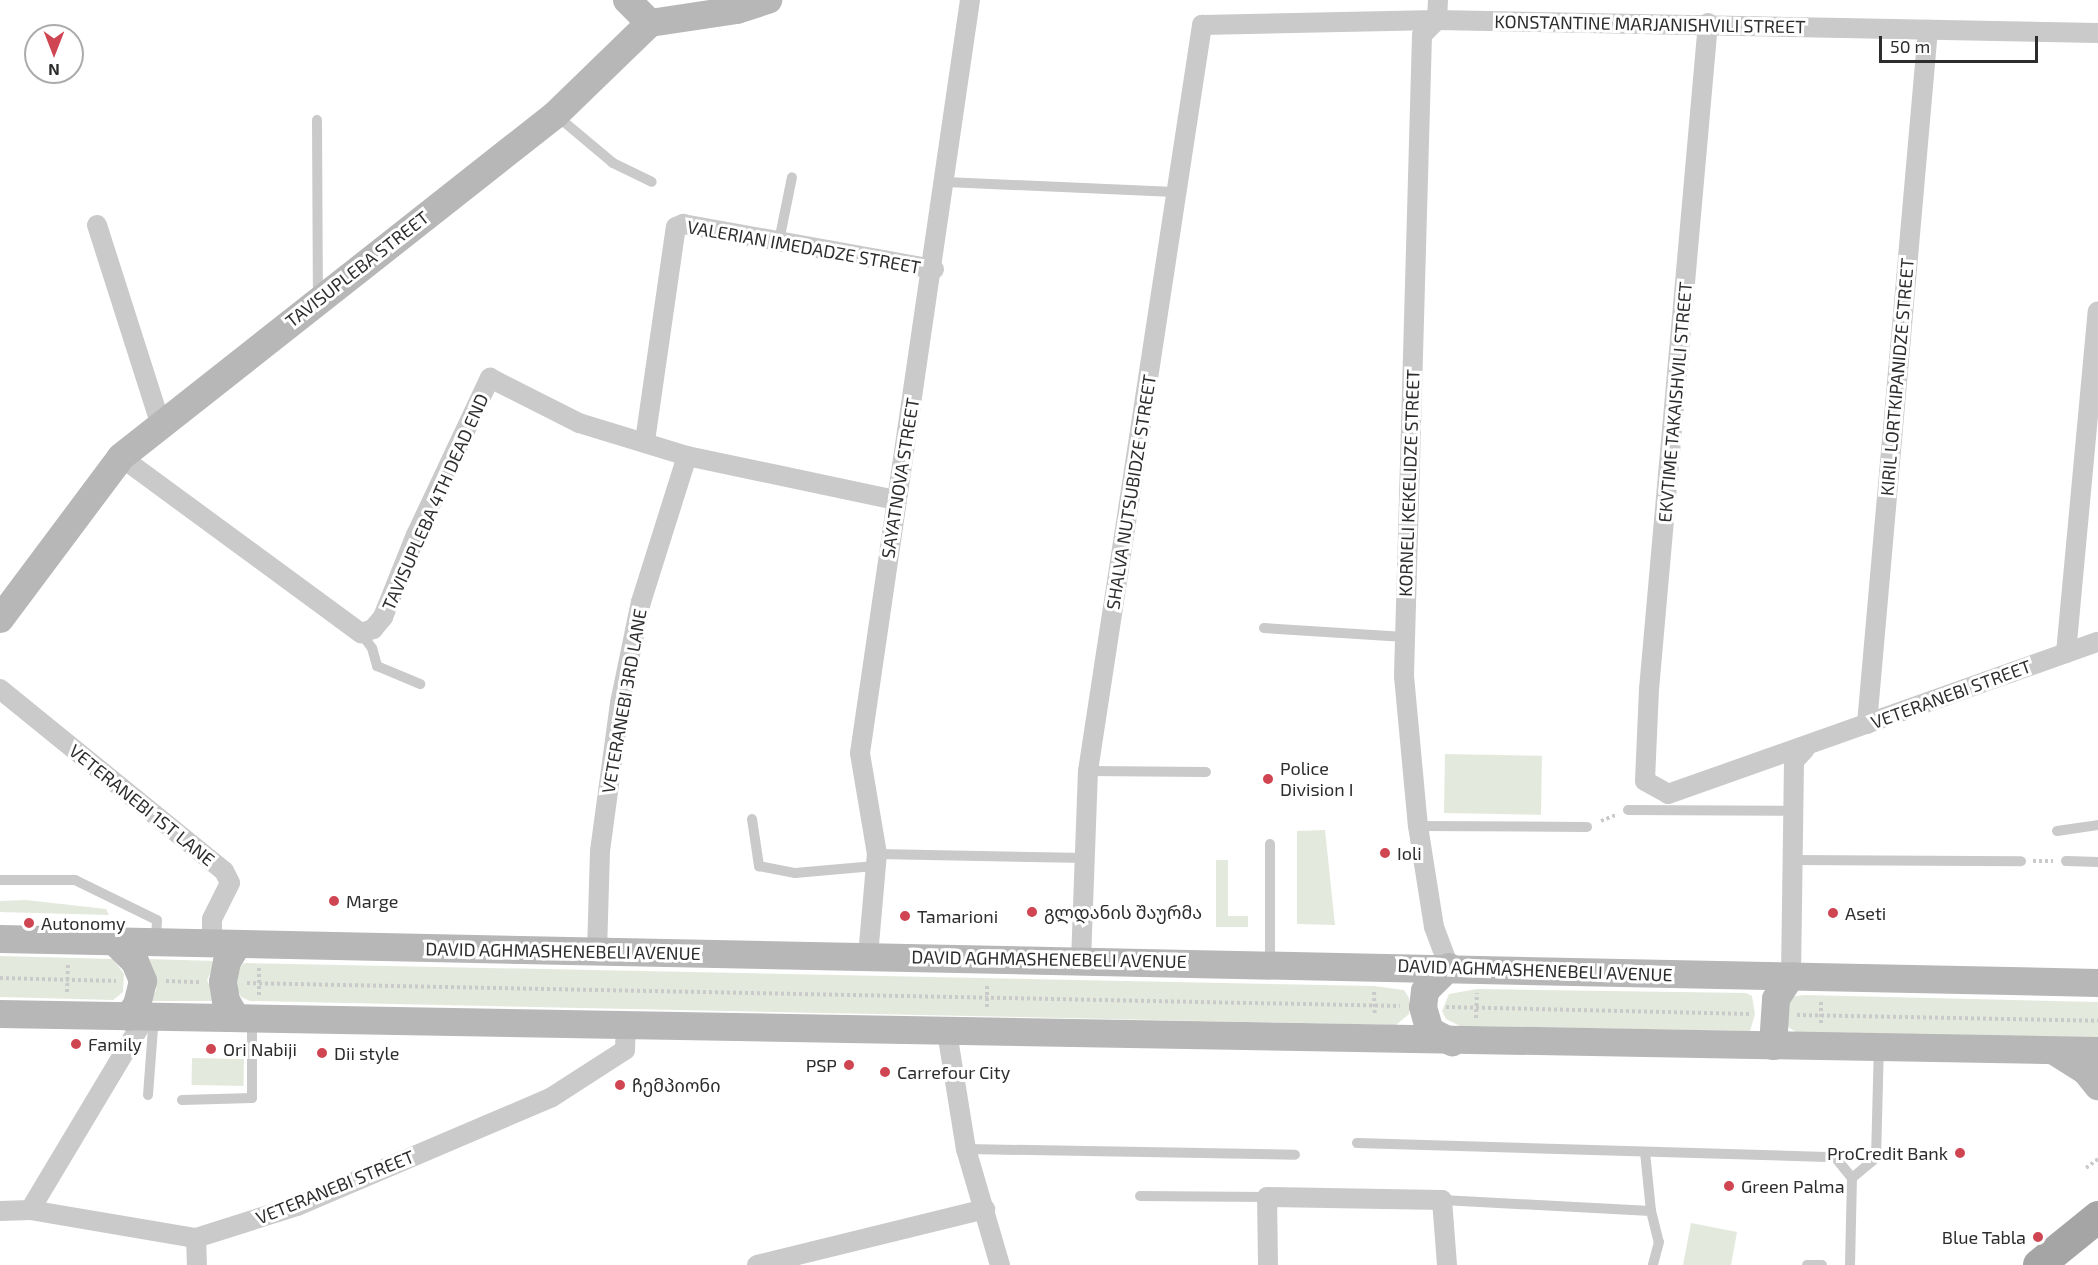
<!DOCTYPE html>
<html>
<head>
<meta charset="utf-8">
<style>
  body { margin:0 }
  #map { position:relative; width:2098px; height:1265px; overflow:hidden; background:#fff; font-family:"Exo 2","Noto Sans Georgian",sans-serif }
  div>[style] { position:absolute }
  .green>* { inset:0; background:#e4e9dd; transform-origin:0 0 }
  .path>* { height:4px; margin-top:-2px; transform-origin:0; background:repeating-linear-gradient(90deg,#cacaca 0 3px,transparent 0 6px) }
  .lane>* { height:10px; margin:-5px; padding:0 5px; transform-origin:5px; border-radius:5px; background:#cacaca }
  .street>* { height:20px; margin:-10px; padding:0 10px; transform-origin:10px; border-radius:10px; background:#cacaca }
  .secondary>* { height:28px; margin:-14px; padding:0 14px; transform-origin:14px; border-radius:14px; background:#b7b7b7 }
  .primary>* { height:32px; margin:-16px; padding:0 16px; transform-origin:16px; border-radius:16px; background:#a5a5a5 }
  .dots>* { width:16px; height:16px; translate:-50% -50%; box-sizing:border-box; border:3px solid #fff; border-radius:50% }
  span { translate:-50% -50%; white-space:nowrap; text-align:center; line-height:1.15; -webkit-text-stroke:6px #fff; paint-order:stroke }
  .street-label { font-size:18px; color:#2d2d2d }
  .poi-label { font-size:18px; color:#2d2d2d }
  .left { translate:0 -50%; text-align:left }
  .right { translate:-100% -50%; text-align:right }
  .north { position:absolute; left:24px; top:24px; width:60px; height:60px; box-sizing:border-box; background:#fff; border:2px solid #ababab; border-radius:50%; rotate:180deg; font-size:16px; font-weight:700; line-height:24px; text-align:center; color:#2d2d2d }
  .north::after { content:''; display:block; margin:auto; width:21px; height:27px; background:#cf4551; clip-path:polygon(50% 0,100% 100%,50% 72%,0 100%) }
  .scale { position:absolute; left:1879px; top:36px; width:159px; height:27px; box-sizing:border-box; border:3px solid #2d2d2d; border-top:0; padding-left:8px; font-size:18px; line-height:21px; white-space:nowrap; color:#2d2d2d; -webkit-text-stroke:4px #fff; paint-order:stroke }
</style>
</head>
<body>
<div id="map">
  <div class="green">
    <i style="left:1445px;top:754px;width:97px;height:59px;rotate:1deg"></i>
    <i style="clip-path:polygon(1325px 830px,1335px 925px,1297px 924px,1297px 831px)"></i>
    <i style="clip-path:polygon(1216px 860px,1228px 860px,1228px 916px,1248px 916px,1248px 927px,1216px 927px)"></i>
    <i style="clip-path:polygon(26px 900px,106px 909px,109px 915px,0 912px,0 901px)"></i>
    <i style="clip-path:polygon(0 956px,113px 959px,124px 974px,123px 992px,113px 1000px,0 997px)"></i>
    <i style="clip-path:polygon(148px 959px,216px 961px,207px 980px,216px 1001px,148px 1001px,156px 991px,157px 981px)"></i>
    <i style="clip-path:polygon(244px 963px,1374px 986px,1404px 990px,1409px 998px,1409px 1014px,1396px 1025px,250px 1001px,241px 997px,237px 990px,239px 969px)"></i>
    <i style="clip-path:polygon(1477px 989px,1746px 993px,1752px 996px,1755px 1014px,1750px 1031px,1460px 1026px,1446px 1019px,1442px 1011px,1449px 994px)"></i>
    <i style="clip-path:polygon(1805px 995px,2098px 1002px,2098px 1039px,1798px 1033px,1788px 1027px,1785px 1005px,1795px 996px)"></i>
    <i style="left:192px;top:1058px;width:52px;height:27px;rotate:1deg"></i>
    <i style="clip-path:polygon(1691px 1223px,1737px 1232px,1731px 1265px,1683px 1265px)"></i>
  </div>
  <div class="path">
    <i style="left:1601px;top:821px;width:16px;rotate:-22deg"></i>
    <i style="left:2033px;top:861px;width:20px"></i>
    <i style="left:0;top:978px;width:116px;rotate:1.5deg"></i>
    <i style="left:166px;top:981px;width:34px;rotate:2deg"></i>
    <i style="left:247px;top:983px;width:1153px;rotate:1.14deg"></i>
    <i style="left:67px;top:992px;width:28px;rotate:-88deg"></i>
    <i style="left:1374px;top:992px;width:23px;rotate:88deg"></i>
    <i style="left:259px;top:995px;width:29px;rotate:-90deg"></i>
    <i style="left:1821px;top:1002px;width:22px;rotate:90deg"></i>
    <i style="left:987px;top:1007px;width:23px;rotate:-90deg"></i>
    <i style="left:1446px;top:1007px;width:305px;rotate:1.3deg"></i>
    <i style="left:1797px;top:1015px;width:301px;rotate:1.1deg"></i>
    <i style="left:1476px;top:1018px;width:25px;rotate:-88deg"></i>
    <i style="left:2086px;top:1168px;width:15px;rotate:-37deg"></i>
  </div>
  <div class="lane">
    <i style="left:557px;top:116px;width:73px;rotate:40deg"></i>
    <i style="left:613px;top:163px;width:43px;rotate:26deg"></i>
    <i style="left:317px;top:120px;width:175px;rotate:89.7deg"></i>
    <i style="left:946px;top:182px;width:229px;rotate:2.5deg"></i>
    <i style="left:779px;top:241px;width:65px;rotate:-78.5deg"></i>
    <i style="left:1264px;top:628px;width:141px;rotate:3.7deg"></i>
    <i style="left:361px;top:633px;width:19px;rotate:54deg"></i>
    <i style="left:372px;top:648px;width:19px;rotate:74deg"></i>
    <i style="left:377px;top:666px;width:47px;rotate:22.7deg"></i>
    <i style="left:1088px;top:771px;width:118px;rotate:0.5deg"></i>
    <i style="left:1628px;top:810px;width:165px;rotate:0.3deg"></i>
    <i style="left:752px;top:819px;width:48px;rotate:81.5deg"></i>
    <i style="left:759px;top:866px;width:37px;rotate:11deg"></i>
    <i style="left:795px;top:873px;width:80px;rotate:-5deg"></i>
    <i style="left:1418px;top:826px;width:169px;rotate:0.3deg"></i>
    <i style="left:2057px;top:831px;width:41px;rotate:-8.3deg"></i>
    <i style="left:1270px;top:844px;width:119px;rotate:90deg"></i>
    <i style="left:877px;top:854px;width:209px;rotate:1.1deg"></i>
    <i style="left:1793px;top:860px;width:228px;rotate:0.3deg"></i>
    <i style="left:2066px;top:861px;width:32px;rotate:2deg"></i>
    <i style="left:0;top:880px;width:75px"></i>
    <i style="left:75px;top:880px;width:91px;rotate:26deg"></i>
    <i style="left:157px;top:920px;width:22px;rotate:93deg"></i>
    <i style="left:148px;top:1095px;width:79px;rotate:-85.7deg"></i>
    <i style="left:182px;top:1100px;width:70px;rotate:-1.6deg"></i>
    <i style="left:252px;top:1098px;width:79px;rotate:-90deg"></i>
    <i style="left:1357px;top:1143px;width:478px;rotate:1.7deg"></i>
    <i style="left:1835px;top:1157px;width:27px;rotate:51deg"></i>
    <i style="left:966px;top:1149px;width:329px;rotate:1deg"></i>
    <i style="left:1645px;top:1152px;width:59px;rotate:84.2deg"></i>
    <i style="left:1651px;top:1211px;width:32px;rotate:76deg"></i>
    <i style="left:1659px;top:1242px;width:24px;rotate:105deg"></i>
    <i style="left:1140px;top:1196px;width:127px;rotate:0.5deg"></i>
    <i style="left:1442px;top:1200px;width:209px;rotate:3deg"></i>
    <i style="left:1807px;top:1265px;width:15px"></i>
    <i style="left:1850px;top:1265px;width:87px;rotate:-88.7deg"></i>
    <i style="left:1852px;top:1178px;width:31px;rotate:-40deg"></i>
    <i style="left:1876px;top:1158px;width:111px;rotate:-88.5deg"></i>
  </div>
  <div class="street">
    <i style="left:1438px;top:0;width:20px;rotate:93deg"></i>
    <i style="left:1437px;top:20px;width:21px;rotate:135deg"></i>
    <i style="left:1422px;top:35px;width:641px;rotate:91.61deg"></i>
    <i style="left:1404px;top:676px;width:151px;rotate:84.7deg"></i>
    <i style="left:1418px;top:826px;width:102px;rotate:81deg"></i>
    <i style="left:1434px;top:927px;width:43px;rotate:69.4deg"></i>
    <i style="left:1708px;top:23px;width:669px;rotate:95.06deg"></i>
    <i style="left:1649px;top:689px;width:92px;rotate:92.5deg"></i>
    <i style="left:1645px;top:781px;width:26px;rotate:29deg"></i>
    <i style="left:1668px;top:794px;width:456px;rotate:-19.5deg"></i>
    <i style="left:97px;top:225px;width:208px;rotate:72.3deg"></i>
    <i style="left:645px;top:441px;width:216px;rotate:-81.8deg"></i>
    <i style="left:676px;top:227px;width:8px;rotate:-23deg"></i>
    <i style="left:683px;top:224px;width:255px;rotate:10.2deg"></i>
    <i style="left:121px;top:457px;width:298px;rotate:36.3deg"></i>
    <i style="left:361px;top:633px;width:13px;rotate:-18deg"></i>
    <i style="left:373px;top:629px;width:16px;rotate:-50deg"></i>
    <i style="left:383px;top:617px;width:88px;rotate:-68.1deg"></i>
    <i style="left:416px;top:535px;width:174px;rotate:-64.8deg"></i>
    <i style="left:490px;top:378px;width:100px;rotate:26.8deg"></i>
    <i style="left:579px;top:423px;width:113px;rotate:17deg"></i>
    <i style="left:687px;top:456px;width:213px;rotate:11.9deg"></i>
    <i style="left:2066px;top:653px;width:343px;rotate:-84.7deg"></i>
    <i style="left:0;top:689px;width:289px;rotate:39.1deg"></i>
    <i style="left:224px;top:871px;width:13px;rotate:63deg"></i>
    <i style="left:230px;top:883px;width:40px;rotate:116.6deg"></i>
    <i style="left:212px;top:919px;width:25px;rotate:90deg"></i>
    <i style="left:1867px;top:724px;width:697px;rotate:-84.98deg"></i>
    <i style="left:597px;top:952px;width:101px;rotate:-88.3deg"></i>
    <i style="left:600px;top:851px;width:149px;rotate:-82.3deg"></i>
    <i style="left:620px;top:703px;width:103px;rotate:-78.3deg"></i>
    <i style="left:641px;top:602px;width:153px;rotate:-72.5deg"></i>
    <i style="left:868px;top:956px;width:102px;rotate:-85deg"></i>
    <i style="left:877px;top:854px;width:102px;rotate:-99.6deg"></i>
    <i style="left:860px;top:753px;width:761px;rotate:-81.69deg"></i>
    <i style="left:1081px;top:961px;width:190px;rotate:-87.9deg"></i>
    <i style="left:1088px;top:771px;width:755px;rotate:-81.31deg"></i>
    <i style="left:1202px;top:25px;width:235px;rotate:-1.2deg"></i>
    <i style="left:1437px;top:20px;width:661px;rotate:1.13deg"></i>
    <i style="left:1791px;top:976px;width:215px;rotate:-89.2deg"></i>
    <i style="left:1794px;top:761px;width:16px;rotate:-47deg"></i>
    <i style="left:947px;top:1032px;width:119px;rotate:80.8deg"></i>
    <i style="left:966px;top:1149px;width:121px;rotate:73.7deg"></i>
    <i style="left:30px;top:1210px;width:226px;rotate:-59.1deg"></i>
    <i style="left:0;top:1211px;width:30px;rotate:-2deg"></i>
    <i style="left:30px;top:1210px;width:168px;rotate:9.6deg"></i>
    <i style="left:196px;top:1238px;width:106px;rotate:-17.6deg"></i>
    <i style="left:297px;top:1206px;width:277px;rotate:-23.1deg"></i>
    <i style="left:552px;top:1097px;width:87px;rotate:-32.8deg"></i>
    <i style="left:625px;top:1050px;width:24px;rotate:-88deg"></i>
    <i style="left:196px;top:1238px;width:27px;rotate:88deg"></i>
    <i style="left:757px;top:1265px;width:235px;rotate:-13.8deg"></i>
    <i style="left:1268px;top:1265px;width:68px;rotate:-90.8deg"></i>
    <i style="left:1267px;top:1197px;width:175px;rotate:1deg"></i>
    <i style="left:1442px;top:1200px;width:65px;rotate:85.6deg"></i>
  </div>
  <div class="secondary">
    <i style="left:627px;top:0;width:33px;rotate:45deg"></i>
    <i style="left:0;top:619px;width:202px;rotate:-53.2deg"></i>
    <i style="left:121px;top:457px;width:553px;rotate:-38.24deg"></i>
    <i style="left:555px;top:115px;width:132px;rotate:-44.1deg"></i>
    <i style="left:650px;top:23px;width:88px;rotate:-8.5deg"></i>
    <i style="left:737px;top:10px;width:33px;rotate:-18deg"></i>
    <i style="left:0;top:939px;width:2098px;rotate:1.2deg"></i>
    <i style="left:114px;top:941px;width:30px;rotate:45deg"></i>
    <i style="left:135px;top:962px;width:21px;rotate:67deg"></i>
    <i style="left:143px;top:981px;width:25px;rotate:104deg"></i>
    <i style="left:137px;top:1005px;width:15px;rotate:127deg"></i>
    <i style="left:1449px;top:967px;width:34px;rotate:135deg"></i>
    <i style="left:1425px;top:991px;width:16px;rotate:97deg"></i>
    <i style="left:1423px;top:1007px;width:25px;rotate:74deg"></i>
    <i style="left:1430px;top:1031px;width:25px;rotate:27deg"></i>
    <i style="left:0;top:1014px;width:2098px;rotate:1.01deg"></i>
    <i style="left:236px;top:1018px;width:20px;rotate:-120deg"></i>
    <i style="left:226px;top:1001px;width:19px;rotate:-99deg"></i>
    <i style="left:223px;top:982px;width:20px;rotate:-79deg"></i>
    <i style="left:227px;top:962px;width:21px;rotate:-59deg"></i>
    <i style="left:1773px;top:1046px;width:47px;rotate:-86.3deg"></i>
    <i style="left:1776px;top:999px;width:27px;rotate:-57deg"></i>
    <i style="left:2054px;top:1051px;width:36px;rotate:32deg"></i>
    <i style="left:2085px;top:1070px;width:21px;rotate:51deg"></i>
  </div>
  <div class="primary">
    <i style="left:2039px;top:1265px;width:76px;rotate:-39.1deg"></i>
  </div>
  <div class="dots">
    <i style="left:1268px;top:779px;background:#cf4551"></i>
    <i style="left:1385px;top:853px;background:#cf4551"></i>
    <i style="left:334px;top:901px;background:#cf4551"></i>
    <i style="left:1032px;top:912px;background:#cf4551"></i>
    <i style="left:1833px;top:913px;background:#cf4551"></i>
    <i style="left:905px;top:916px;background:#cf4551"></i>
    <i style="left:29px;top:923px;background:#cf4551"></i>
    <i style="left:76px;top:1044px;background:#cf4551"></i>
    <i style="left:211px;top:1049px;background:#cf4551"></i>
    <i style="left:322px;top:1053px;background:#cf4551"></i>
    <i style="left:849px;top:1065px;background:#cf4551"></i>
    <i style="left:885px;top:1072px;background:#cf4551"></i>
    <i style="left:620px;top:1085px;background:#cf4551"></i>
    <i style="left:1960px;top:1153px;background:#cf4551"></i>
    <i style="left:1729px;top:1186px;background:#cf4551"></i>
    <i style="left:2038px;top:1237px;background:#cf4551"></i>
  </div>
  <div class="street-label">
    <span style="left:1650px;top:24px;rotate:1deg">KONSTANTINE MARJANISHVILI STREET</span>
    <span style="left:804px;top:247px;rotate:10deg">VALERIAN IMEDADZE STREET</span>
    <span style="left:357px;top:269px;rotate:-38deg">TAVISUPLEBA STREET</span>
    <span style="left:1897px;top:377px;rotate:-85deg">KIRIL LORTKIPANIDZE STREET</span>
    <span style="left:1675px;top:402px;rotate:-85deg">EKVTIME TAKAISHVILI STREET</span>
    <span style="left:900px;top:478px;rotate:-81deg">SAYATNOVA STREET</span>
    <span style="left:1409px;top:483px;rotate:-88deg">KORNELI KEKELIDZE STREET</span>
    <span style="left:1131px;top:492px;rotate:-81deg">SHALVA NUTSUBIDZE STREET</span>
    <span style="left:435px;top:502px;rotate:-66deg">TAVISUPLEBA 4TH DEAD END</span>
    <span style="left:1951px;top:694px;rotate:-20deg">VETERANEBI STREET</span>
    <span style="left:624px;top:701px;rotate:-80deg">VETERANEBI 3RD LANE</span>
    <span style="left:142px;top:805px;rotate:39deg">VETERANEBI 1ST LANE</span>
    <span style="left:563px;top:951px;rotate:1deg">DAVID AGHMASHENEBELI AVENUE</span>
    <span style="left:1049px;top:959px;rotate:1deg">DAVID AGHMASHENEBELI AVENUE</span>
    <span style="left:1535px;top:970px;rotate:2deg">DAVID AGHMASHENEBELI AVENUE</span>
    <span style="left:335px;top:1187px;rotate:-22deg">VETERANEBI STREET</span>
  </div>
  <div class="poi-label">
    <span class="left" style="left:1280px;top:779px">Police<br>Division I</span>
    <span class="left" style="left:1397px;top:853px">Ioli</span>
    <span class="left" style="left:346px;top:901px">Marge</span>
    <span class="left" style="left:1044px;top:912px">გლდანის შაურმა</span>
    <span class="left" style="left:1845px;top:913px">Aseti</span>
    <span class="left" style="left:917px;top:916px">Tamarioni</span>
    <span class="left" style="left:41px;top:923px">Autonomy</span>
    <span class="left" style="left:88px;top:1044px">Family</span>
    <span class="left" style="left:223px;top:1049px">Ori Nabiji</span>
    <span class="left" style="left:334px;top:1053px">Dii style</span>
    <span class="right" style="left:837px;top:1065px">PSP</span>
    <span class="left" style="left:897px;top:1072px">Carrefour City</span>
    <span class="left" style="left:632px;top:1085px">ჩემპიონი</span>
    <span class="right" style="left:1948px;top:1153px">ProCredit Bank</span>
    <span class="left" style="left:1741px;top:1186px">Green Palma</span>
    <span class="right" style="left:2026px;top:1237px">Blue Tabla</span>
  </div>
  <div class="north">N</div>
  <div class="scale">50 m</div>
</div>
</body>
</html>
